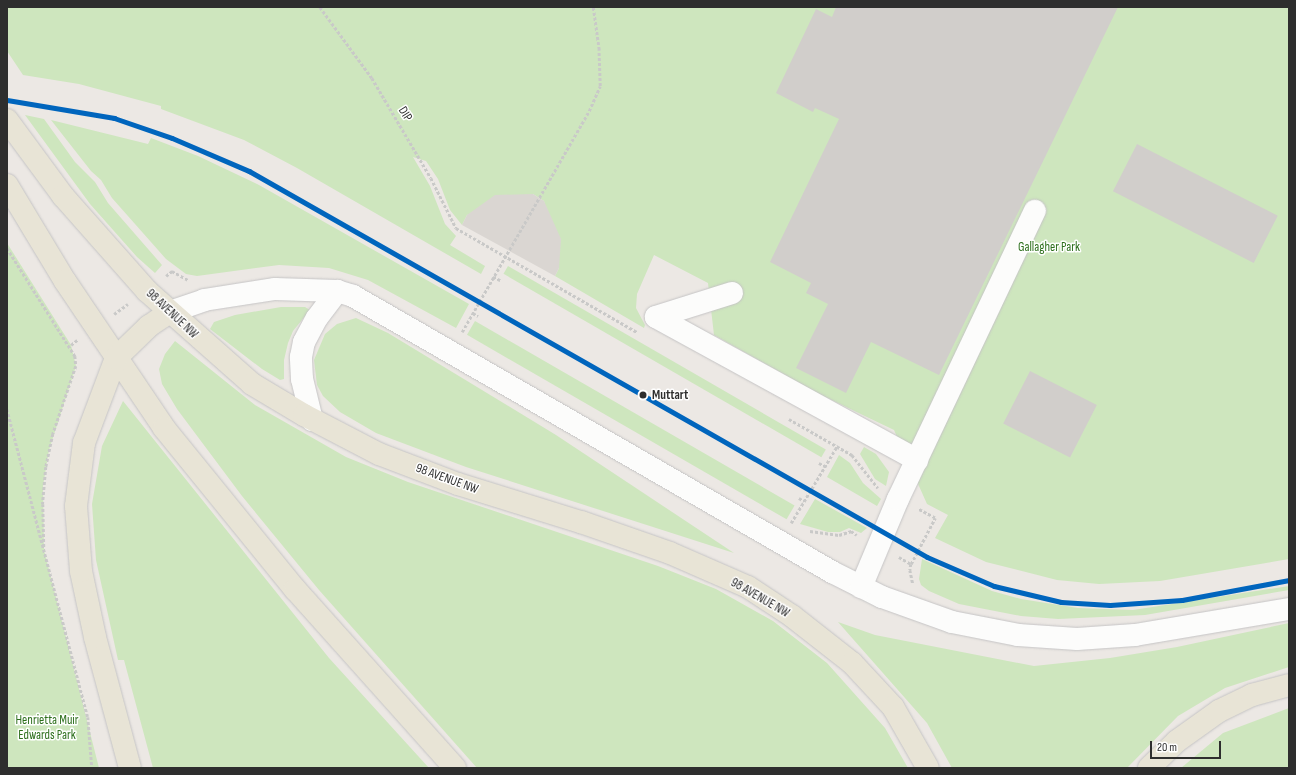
<!DOCTYPE html>
<html>
<head>
<meta charset="utf-8">
<style>
  body { margin:0 }
  #map { position:relative; width:1296px; height:775px; overflow:hidden; background:#ece8e4; font-family:"Sofia Sans Condensed",sans-serif }
  div>[style] { position:absolute }
  .green>* { inset:0; background:#cee6be; transform-origin:0 0 }
  .plaza>* { inset:0; background:#dad6d2 }
  .building>* { inset:0; background:#d1cecb; transform-origin:0 0 }
  .path>* { height:2.5px; margin-top:-1.25px; transform-origin:0; background:repeating-linear-gradient(90deg,#c9c9c8 0 3px,transparent 0 5px) }
  .roads { filter:drop-shadow(0 0 1px #c5c4c5) drop-shadow(0 0 1px #c5c4c5) }
  .minor>* { height:22px; margin:-11px; padding:0 11px; transform-origin:11px; border-radius:11px; background:#fcfcfb }
  .major>* { height:22px; margin:-11px; padding:0 11px; transform-origin:11px; border-radius:11px; background:#e8e4d6 }
  .rail-1>* { height:5px; margin:-2.5px; padding:0 2.5px; transform-origin:2.5px; border-radius:2.5px; background:#0065bd }
  .dots>* { width:11px; height:11px; translate:-50% -50%; box-sizing:border-box; border:2px solid #fff; border-radius:50% }
  span { translate:-50% -50%; white-space:nowrap; text-align:center; line-height:1.15; -webkit-text-stroke:3px #fff; paint-order:stroke }
  .street-label { font-size:13px; color:#2e2e2e }
  .park-label { font-size:13px; color:#2c6e1b }
  .stop-label { font-size:13px; color:#2e2e2e; font-weight:700 }
  .left { translate:0 -50%; text-align:left }
  .frame { position:absolute; inset:0; border:8px solid #2e2e2e; pointer-events:none }
  .scale { position:absolute; left:1150px; top:741px; width:71px; height:18px; box-sizing:border-box; border:2px solid #2e2e2e; border-top:0; padding-left:5px; font-size:12px; line-height:14px; white-space:nowrap; color:#2e2e2e; -webkit-text-stroke:3px #fff; paint-order:stroke }
</style>
</head>
<body>
<div id="map">
  <div class="green">
    <i style="clip-path:polygon(7px 7px,1289px 7px,1289px 559px,1160px 581px,1099px 584px,1057px 580px,986px 562px,935px 538px,948px 515px,927px 504px,894px 430px,817px 393px,714px 335px,708px 283px,654px 255px,637px 294px,636px 308px,645px 325px,644px 328px,555px 276px,559px 268px,544px 201px,533px 194px,467px 215px,462px 225px,450px 210px,438px 179px,426px 161px,413px 157px,430px 186px,445px 224px,456px 236px,450px 245px,485px 266px,481px 274px,297px 168px,244px 140px,161px 109px,161px 106px,79px 84px,23px 75px,7px 51px)"></i>
    <i style="clip-path:polygon(25px 115px,44px 119px,75px 162px,95px 182px,108px 203px,162px 265px,155px 273px,137px 257px,90px 204px)"></i>
    <i style="clip-path:polygon(51px 120px,148px 144px,151px 138px,198px 156px,259px 185px,469px 304px,456px 328px,368px 280px,329px 268px,279px 265px,197px 276px,186px 274px,166px 259px,112px 198px,101px 180px,91px 171px)"></i>
    <i style="clip-path:polygon(7px 243px,71px 345px,76px 366px,49px 450px,43px 486px,44px 550px,99px 768px,7px 768px)"></i>
    <i style="left:508px;top:266px;width:367px;height:9px;rotate:30deg"></i>
    <i style="clip-path:polygon(281px 307px,305px 307px,310px 310px,293px 331px,288px 343px,284px 360px,284px 379px,280px 380px,262px 369px,210px 329px,214px 322px,235px 315px)"></i>
    <i style="clip-path:polygon(356px 318px,388px 333px,556px 435px,734px 553px,466px 467px,376px 433px,340px 412px,323px 396px,317px 385px,314px 360px,325px 334px,337px 324px)"></i>
    <i style="left:475px;top:321px;width:369px;height:16px;rotate:30deg"></i>
    <i style="clip-path:polygon(175px 341px,255px 405px,346px 457px,408px 482px,658px 566px,716px 589px,773px 621px,827px 663px,885px 728px,908px 768px,477px 768px,319px 590px,242px 496px,177px 409px,162px 384px,159px 369px,165px 354px)"></i>
    <i style="clip-path:polygon(123px 401px,329px 658px,429px 768px,153px 768px,124px 660px,118px 660px,96px 560px,92px 504px,102px 446px)"></i>
    <i style="clip-path:polygon(864px 447px,876px 454px,889px 472px,886px 486px,875px 479px,860px 454px)"></i>
    <i style="clip-path:polygon(839px 455px,850px 463px,863px 483px,881px 499px,877px 506px,827px 477px)"></i>
    <i style="clip-path:polygon(815px 499px,867px 528px,861px 533px,849px 528px,840px 532px,828px 532px,800px 524px)"></i>
    <i style="clip-path:polygon(922px 559px,992px 591px,1021px 599px,1078px 608px,1133px 610px,1289px 586px,1289px 590px,1145px 615px,1058px 619px,1021px 616px,959px 604px,929px 591px,921px 585px,919px 579px)"></i>
    <i style="clip-path:polygon(838px 622px,875px 635px,1034px 666px,1110px 658px,1177px 647px,1289px 623px,1289px 667px,1225px 688px,1178px 716px,1127px 768px,952px 768px,927px 723px)"></i>
    <i style="clip-path:polygon(1289px 708px,1289px 768px,1181px 768px,1223px 733px)"></i>
  </div>
  <div class="plaza">
    <i style="clip-path:polygon(533px 194px,544px 201px,561px 239px,559px 268px,555px 276px,462px 225px,467px 215px,495px 195px)"></i>
  </div>
  <div class="building">
    <i style="clip-path:polygon(836px 7px,1118px 7px,939px 375px,871px 342px,846px 393px,796px 368px,828px 304px,806px 293px,811px 283px,770px 262px,839px 119px,815px 108px,813px 112px,776px 93px,816px 9px,832px 17px)"></i>
    <i style="left:1137px;top:144px;width:158px;height:53px;rotate:27deg"></i>
    <i style="left:1030px;top:371px;width:75px;height:59px;rotate:27deg"></i>
  </div>
  <div class="path">
    <i style="left:320px;top:7px;width:88px;rotate:53.8deg"></i>
    <i style="left:372px;top:78px;width:116px;rotate:59.5deg"></i>
    <i style="left:431px;top:178px;width:56px;rotate:63.4deg"></i>
    <i style="left:456px;top:228px;width:209px;rotate:29.9deg"></i>
    <i style="left:7px;top:248px;width:128px;rotate:57.8deg"></i>
    <i style="left:75px;top:356px;width:10px;rotate:84deg"></i>
    <i style="left:76px;top:366px;width:72px;rotate:108.7deg"></i>
    <i style="left:53px;top:434px;width:34px;rotate:102deg"></i>
    <i style="left:46px;top:467px;width:37px;rotate:95deg"></i>
    <i style="left:43px;top:504px;width:43px;rotate:88.7deg"></i>
    <i style="left:166px;top:276px;width:8px;rotate:-40deg"></i>
    <i style="left:172px;top:271px;width:18px;rotate:29deg"></i>
    <i style="left:493px;top:277px;width:8px;rotate:23deg"></i>
    <i style="left:473px;top:313px;width:6px;rotate:31deg"></i>
    <i style="left:114px;top:314px;width:17px;rotate:-36deg"></i>
    <i style="left:462px;top:332px;width:255px;rotate:-60.1deg"></i>
    <i style="left:589px;top:111px;width:27px;rotate:-66deg"></i>
    <i style="left:600px;top:86px;width:36px;rotate:-92deg"></i>
    <i style="left:599px;top:50px;width:43px;rotate:-97.9deg"></i>
    <i style="left:71px;top:345px;width:8px;rotate:-40deg"></i>
    <i style="left:7px;top:409px;width:318px;rotate:75.3deg"></i>
    <i style="left:88px;top:717px;width:51px;rotate:85.5deg"></i>
    <i style="left:789px;top:419px;width:73px;rotate:29.7deg"></i>
    <i style="left:852px;top:455px;width:42px;rotate:51.8deg"></i>
    <i style="left:819px;top:463px;width:7px;rotate:27deg"></i>
    <i style="left:799px;top:498px;width:6px;rotate:31deg"></i>
    <i style="left:791px;top:523px;width:90px;rotate:-59.1deg"></i>
    <i style="left:810px;top:531px;width:29px;rotate:8deg"></i>
    <i style="left:839px;top:535px;width:13px;rotate:-18deg"></i>
    <i style="left:851px;top:531px;width:7px;rotate:34deg"></i>
    <i style="left:899px;top:557px;width:14px;rotate:30deg"></i>
    <i style="left:911px;top:564px;width:6px;rotate:99deg"></i>
    <i style="left:910px;top:570px;width:14px;rotate:78deg"></i>
    <i style="left:911px;top:564px;width:52px;rotate:-62.4deg"></i>
    <i style="left:935px;top:518px;width:19px;rotate:-152deg"></i>
  </div>
  <div class="roads">
    <div class="minor">
      <i style="left:732px;top:293px;width:80px;rotate:162.5deg"></i>
      <i style="left:656px;top:317px;width:298px;rotate:28.7deg"></i>
      <i style="left:170px;top:312px;width:36px;rotate:-19deg"></i>
      <i style="left:204px;top:300px;width:72px;rotate:-8.8deg"></i>
      <i style="left:275px;top:289px;width:62px;rotate:1.8deg"></i>
      <i style="left:337px;top:291px;width:17px;rotate:17deg"></i>
      <i style="left:353px;top:296px;width:553px;rotate:29.95deg"></i>
      <i style="left:832px;top:572px;width:56px;rotate:26.6deg"></i>
      <i style="left:882px;top:597px;width:74px;rotate:19.7deg"></i>
      <i style="left:952px;top:622px;width:67px;rotate:11.1deg"></i>
      <i style="left:1018px;top:635px;width:59px;rotate:3.9deg"></i>
      <i style="left:1077px;top:639px;width:58px;rotate:-3.9deg"></i>
      <i style="left:1135px;top:635px;width:156px;rotate:-9.6deg"></i>
      <i style="left:312px;top:420px;width:42px;rotate:-103.7deg"></i>
      <i style="left:302px;top:379px;width:22px;rotate:-93deg"></i>
      <i style="left:301px;top:357px;width:15px;rotate:-79deg"></i>
      <i style="left:304px;top:342px;width:27px;rotate:-62deg"></i>
      <i style="left:317px;top:318px;width:34px;rotate:-53deg"></i>
      <i style="left:861px;top:587px;width:95px;rotate:-67.2deg"></i>
      <i style="left:898px;top:499px;width:319px;rotate:-64.6deg"></i>
    </div>
    <div class="major">
      <i style="left:7px;top:120px;width:94px;rotate:53.6deg"></i>
      <i style="left:63px;top:196px;width:127px;rotate:48.5deg"></i>
      <i style="left:147px;top:291px;width:140px;rotate:41.5deg"></i>
      <i style="left:252px;top:384px;width:61px;rotate:30.8deg"></i>
      <i style="left:304px;top:415px;width:85px;rotate:27.5deg"></i>
      <i style="left:379px;top:454px;width:85px;rotate:20.8deg"></i>
      <i style="left:458px;top:484px;width:129px;rotate:17.2deg"></i>
      <i style="left:581px;top:522px;width:94px;rotate:19.2deg"></i>
      <i style="left:670px;top:553px;width:85px;rotate:23.6deg"></i>
      <i style="left:748px;top:587px;width:53px;rotate:33.4deg"></i>
      <i style="left:792px;top:616px;width:76px;rotate:38.1deg"></i>
      <i style="left:852px;top:663px;width:60px;rotate:47deg"></i>
      <i style="left:893px;top:707px;width:70px;rotate:60.2deg"></i>
      <i style="left:7px;top:185px;width:112px;rotate:58.9deg"></i>
      <i style="left:65px;top:281px;width:177px;rotate:56deg"></i>
      <i style="left:164px;top:428px;width:208px;rotate:50.9deg"></i>
      <i style="left:295px;top:589px;width:240px;rotate:48.2deg"></i>
      <i style="left:130px;top:768px;width:136px;rotate:-105deg"></i>
      <i style="left:95px;top:637px;width:67px;rotate:-102deg"></i>
      <i style="left:81px;top:571px;width:65px;rotate:-94.4deg"></i>
      <i style="left:76px;top:506px;width:64px;rotate:-82.8deg"></i>
      <i style="left:84px;top:443px;width:91px;rotate:-69.4deg"></i>
      <i style="left:116px;top:358px;width:46px;rotate:-44.1deg"></i>
      <i style="left:149px;top:326px;width:25px;rotate:-34deg"></i>
      <i style="left:1149px;top:768px;width:39px;rotate:-44deg"></i>
      <i style="left:1177px;top:741px;width:52px;rotate:-35.5deg"></i>
      <i style="left:1219px;top:711px;width:37px;rotate:-26deg"></i>
      <i style="left:1252px;top:695px;width:38px;rotate:-15deg"></i>
    </div>
  </div>
  <div class="rail-1">
    <i style="left:7px;top:100px;width:109px;rotate:9.5deg"></i>
    <i style="left:114px;top:118px;width:61px;rotate:19deg"></i>
    <i style="left:172px;top:138px;width:84px;rotate:23.2deg"></i>
    <i style="left:249px;top:171px;width:780px;rotate:29.65deg"></i>
    <i style="left:927px;top:557px;width:73px;rotate:23.4deg"></i>
    <i style="left:994px;top:586px;width:69px;rotate:13.4deg"></i>
    <i style="left:1061px;top:602px;width:49px;rotate:3.5deg"></i>
    <i style="left:1110px;top:605px;width:72px;rotate:-4deg"></i>
    <i style="left:1182px;top:600px;width:109px;rotate:-10.6deg"></i>
  </div>
  <div class="dots">
    <i style="left:643px;top:395px;background:#2e2e2e"></i>
  </div>
  <div class="street-label">
    <span style="left:405px;top:114px;rotate:58deg">DIP</span>
    <span style="left:172px;top:314px;rotate:43deg">98 AVENUE NW</span>
    <span style="left:447px;top:479px;rotate:20deg">98 AVENUE NW</span>
    <span style="left:760px;top:598px;rotate:30deg">98 AVENUE NW</span>
  </div>
  <div class="park-label">
    <span style="left:1049px;top:247px">Gallagher Park</span>
    <span style="left:47px;top:728px">Henrietta Muir<br>Edwards Park</span>
  </div>
  <div class="stop-label">
    <span class="left" style="left:652px;top:395px">Muttart</span>
  </div>
  <div class="frame"></div>
  <div class="scale">20 m</div>
</div>
</body>
</html>
